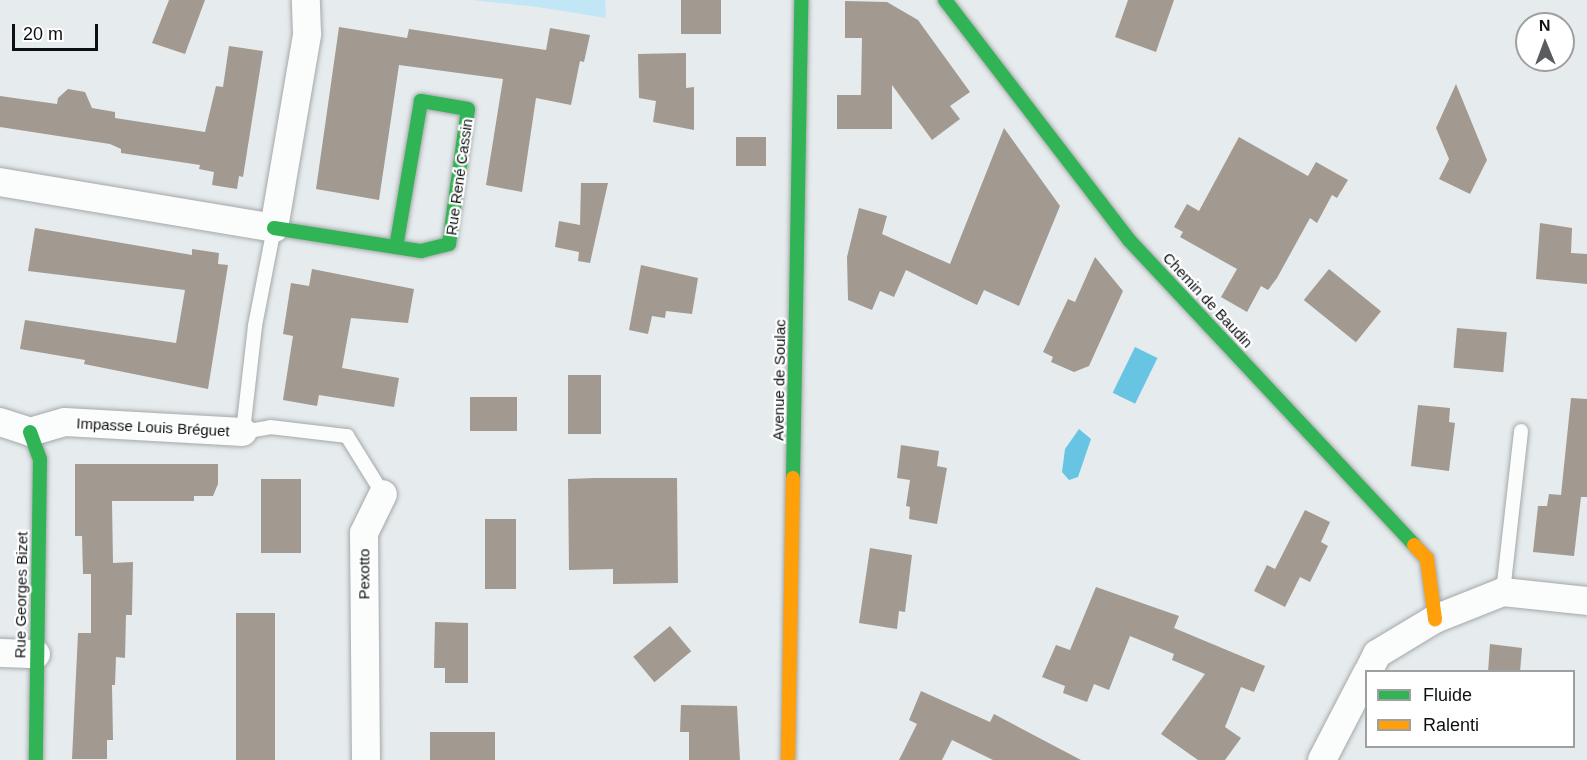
<!DOCTYPE html>
<html>
<head>
<meta charset="utf-8">
<style>
  body { margin:0 }
  #map { position:relative; width:1587px; height:760px; overflow:hidden; background:#e6ebed; font-family:Helvetica,sans-serif }
  div>[style] { position:absolute }
  .green>* { inset:0; background:#c1e6f5 }
  .water>* { inset:0; background:#68c4e3; transform-origin:0 0 }
  .building>* { inset:0; background:#a29a90; transform-origin:0 0 }
  .roads { filter:drop-shadow(0 0 2px #a4a8a9) drop-shadow(0 0 2px #a4a8a9) }
  .lane>* { height:14px; margin:-7px; padding:0 7px; transform-origin:7px; border-radius:7px; background:#fbfcfc }
  .street>* { height:28px; margin:-14px; padding:0 14px; transform-origin:14px; border-radius:14px; background:#fbfcfc }
  .fast>* { height:14px; margin:-7px; padding:0 7px; transform-origin:7px; border-radius:7px; background:#30b455 }
  .slow>* { height:14px; margin:-7px; padding:0 7px; transform-origin:7px; border-radius:7px; background:#ff9f0a }
  span { translate:-50% -50%; white-space:nowrap; text-align:center; line-height:1.15; -webkit-text-stroke:4.5px #fff; paint-order:stroke }
  .street-label { font-size:15px; color:#0d1012 }
  .legend { position:absolute; left:1365px; top:670px; width:210px; height:78px; box-sizing:border-box; background:#fff; border:2px solid #9e9fa0; margin:0; padding:8px 10px; list-style:none; font-size:18px; color:#0d1012 }
  .legend li { display:flex; align-items:center; gap:12px; height:30px }
  .legend b { width:30px; border:2px solid #9e9fa0 }
  .north { position:absolute; left:1515px; top:12px; width:60px; height:60px; box-sizing:border-box; background:#fff; border:2px solid #9e9fa0; border-radius:50%; rotate:359deg; font-size:16px; font-weight:700; line-height:24px; text-align:center; color:#0d1012 }
  .north::after { content:''; display:block; margin:auto; width:21px; height:27px; background:#595d5f; clip-path:polygon(50% 0,100% 100%,50% 72%,0 100%) }
  .scale { position:absolute; left:12px; top:24px; width:86px; height:27px; box-sizing:border-box; border:3px solid #0d1012; border-top:0; padding-left:8px; font-size:18px; line-height:21px; white-space:nowrap; color:#0d1012; -webkit-text-stroke:4px #fff; paint-order:stroke }
</style>
</head>
<body>
<div id="map">
  <div class="green">
    <i style="clip-path:polygon(473px 0,605px 0,606px 18px,538px 7px)"></i>
  </div>
  <div class="water">
    <i style="left:1135px;top:347px;width:25px;height:51px;rotate:26deg"></i>
    <i style="clip-path:polygon(1079px 429px,1091px 439px,1078px 477px,1069px 480px,1062px 472px,1065px 449px)"></i>
  </div>
  <div class="building">
    <i style="clip-path:polygon(169px 0,205px 0,185px 54px,152px 43px)"></i>
    <i style="left:681px;top:0;width:40px;height:34px"></i>
    <i style="clip-path:polygon(1128px 0,1174px 0,1156px 52px,1115px 37px)"></i>
    <i style="clip-path:polygon(845px 1px,887px 2px,918px 20px,970px 92px,950px 106px,960px 119px,932px 140px,892px 85px,892px 129px,837px 129px,837px 95px,861px 95px,862px 38px,845px 38px)"></i>
    <i style="clip-path:polygon(339px 27px,407px 38px,409px 29px,546px 50px,550px 28px,590px 35px,584px 62px,580px 61px,571px 105px,536px 98px,522px 192px,486px 185px,503px 79px,399px 65px,379px 200px,316px 189px)"></i>
    <i style="clip-path:polygon(229px 46px,263px 51px,243px 177px,239px 176px,237px 189px,212px 185px,214px 172px,199px 169px,200px 165px,121px 153px,121px 149px,110px 144px,0 127px,0 96px,57px 104px,58px 98px,68px 89px,85px 92px,92px 108px,115px 112px,115px 118px,205px 132px,216px 86px,223px 87px)"></i>
    <i style="clip-path:polygon(686px 53px,686px 88px,694px 87px,694px 130px,653px 122px,656px 101px,639px 98px,638px 54px)"></i>
    <i style="clip-path:polygon(1456px 84px,1487px 160px,1470px 194px,1439px 179px,1449px 159px,1436px 128px)"></i>
    <i style="clip-path:polygon(1004px 128px,1060px 206px,1019px 306px,984px 290px,977px 305px,906px 270px,894px 297px,880px 291px,872px 310px,848px 300px,847px 257px,859px 208px,887px 216px,882px 234px,950px 264px)"></i>
    <i style="left:736px;top:137px;width:30px;height:29px"></i>
    <i style="clip-path:polygon(1239px 137px,1308px 176px,1316px 162px,1348px 180px,1337px 198px,1332px 195px,1317px 223px,1310px 218px,1277px 278px,1268px 290px,1261px 286px,1247px 312px,1221px 297px,1237px 269px,1180px 237px,1183px 232px,1174px 227px,1187px 204px,1199px 211px)"></i>
    <i style="clip-path:polygon(581px 183px,608px 183px,590px 263px,578px 261px,579px 252px,555px 247px,559px 221px,580px 225px)"></i>
    <i style="clip-path:polygon(1540px 223px,1572px 228px,1571px 253px,1587px 254px,1587px 284px,1536px 279px)"></i>
    <i style="clip-path:polygon(35px 228px,192px 255px,192px 249px,219px 253px,218px 264px,228px 265px,208px 389px,84px 364px,85px 360px,20px 349px,25px 320px,176px 343px,185px 290px,28px 271px)"></i>
    <i style="clip-path:polygon(1095px 257px,1123px 291px,1089px 366px,1074px 372px,1051px 362px,1053px 357px,1043px 352px,1068px 299px,1075px 302px)"></i>
    <i style="clip-path:polygon(641px 265px,698px 278px,692px 314px,666px 311px,665px 318px,652px 316px,648px 334px,629px 330px)"></i>
    <i style="clip-path:polygon(312px 269px,414px 289px,408px 323px,351px 318px,342px 368px,399px 378px,394px 407px,319px 395px,317px 406px,283px 400px,293px 336px,283px 334px,291px 283px,309px 286px)"></i>
    <i style="left:1329px;top:269px;width:67px;height:40px;rotate:39deg"></i>
    <i style="left:1457px;top:328px;width:50px;height:40px;rotate:5deg"></i>
    <i style="left:568px;top:375px;width:33px;height:59px"></i>
    <i style="left:470px;top:397px;width:47px;height:34px"></i>
    <i style="clip-path:polygon(1571px 398px,1587px 399px,1587px 497px,1581px 497px,1574px 556px,1533px 552px,1538px 506px,1547px 506px,1549px 494px,1561px 495px)"></i>
    <i style="clip-path:polygon(1418px 405px,1450px 408px,1449px 422px,1455px 423px,1449px 471px,1411px 466px)"></i>
    <i style="clip-path:polygon(901px 445px,939px 451px,937px 466px,947px 468px,937px 524px,909px 519px,910px 507px,906px 506px,910px 480px,897px 478px)"></i>
    <i style="clip-path:polygon(75px 464px,218px 464px,218px 484px,213px 496px,194px 496px,194px 501px,112px 501px,113px 563px,133px 562px,132px 615px,126px 615px,125px 658px,116px 657px,115px 685px,112px 685px,113px 740px,107px 740px,107px 759px,72px 759px,78px 633px,91px 633px,91px 574px,83px 574px,82px 536px,75px 536px)"></i>
    <i style="clip-path:polygon(595px 478px,677px 478px,678px 583px,613px 584px,613px 569px,569px 570px,568px 479px)"></i>
    <i style="left:301px;top:479px;width:74px;height:40px;rotate:90deg"></i>
    <i style="clip-path:polygon(1305px 510px,1330px 522px,1321px 542px,1328px 546px,1310px 582px,1300px 577px,1285px 607px,1254px 591px,1267px 565px,1275px 569px)"></i>
    <i style="left:485px;top:519px;width:31px;height:70px"></i>
    <i style="clip-path:polygon(870px 548px,912px 555px,905px 612px,899px 611px,897px 629px,859px 623px)"></i>
    <i style="clip-path:polygon(1096px 587px,1179px 616px,1174px 628px,1265px 666px,1254px 692px,1241px 687px,1225px 727px,1241px 738px,1225px 760px,1198px 760px,1161px 734px,1205px 674px,1172px 660px,1174px 654px,1130px 636px,1109px 690px,1094px 684px,1087px 702px,1063px 693px,1065px 686px,1042px 677px,1056px 645px,1070px 650px)"></i>
    <i style="left:275px;top:613px;width:147px;height:39px;rotate:90deg"></i>
    <i style="clip-path:polygon(435px 622px,468px 623px,468px 683px,445px 683px,445px 668px,434px 668px)"></i>
    <i style="left:670px;top:626px;width:33px;height:48px;rotate:50deg"></i>
    <i style="clip-path:polygon(1490px 644px,1522px 648px,1520px 672px,1488px 672px)"></i>
    <i style="clip-path:polygon(921px 691px,990px 722px,994px 714px,1081px 760px,993px 760px,952px 740px,942px 760px,899px 760px,917px 724px,909px 720px)"></i>
    <i style="clip-path:polygon(681px 705px,737px 706px,740px 760px,689px 760px,689px 732px,680px 732px)"></i>
    <i style="left:495px;top:732px;width:28px;height:65px;rotate:90deg"></i>
  </div>
  <div class="roads">
    <div class="lane">
      <i style="left:274px;top:228px;width:100px;rotate:101deg"></i>
      <i style="left:255px;top:326px;width:107px;rotate:96.5deg"></i>
      <i style="left:243px;top:432px;width:27px;rotate:-10deg"></i>
      <i style="left:270px;top:427px;width:78px;rotate:6.7deg"></i>
      <i style="left:347px;top:436px;width:68px;rotate:58.2deg"></i>
      <i style="left:1503px;top:592px;width:162px;rotate:-83.6deg"></i>
    </div>
    <div class="street">
      <i style="left:0;top:182px;width:278px;rotate:9.5deg"></i>
      <i style="left:274px;top:228px;width:197px;rotate:-80.3deg"></i>
      <i style="left:307px;top:34px;width:34px;rotate:-92deg"></i>
      <i style="left:0;top:422px;width:32px;rotate:18deg"></i>
      <i style="left:30px;top:432px;width:36px;rotate:-16deg"></i>
      <i style="left:65px;top:422px;width:178px;rotate:3.2deg"></i>
      <i style="left:0;top:653px;width:36px;rotate:2deg"></i>
      <i style="left:1368px;top:672px;width:20px;rotate:-63deg"></i>
      <i style="left:1377px;top:654px;width:68px;rotate:-31.1deg"></i>
      <i style="left:1435px;top:619px;width:73px;rotate:-21.7deg"></i>
      <i style="left:1503px;top:592px;width:84px;rotate:6.1deg"></i>
      <i style="left:366px;top:760px;width:227px;rotate:-90.5deg"></i>
      <i style="left:364px;top:533px;width:43px;rotate:-64deg"></i>
      <i style="left:1322px;top:760px;width:96px;rotate:-62.6deg"></i>
    </div>
    <div class="fast">
      <i style="left:945px;top:0;width:302px;rotate:52.5deg"></i>
      <i style="left:1129px;top:240px;width:417px;rotate:46.9deg"></i>
      <i style="left:274px;top:228px;width:149px;rotate:8.9deg"></i>
      <i style="left:421px;top:251px;width:29px;rotate:-14deg"></i>
      <i style="left:449px;top:244px;width:136px;rotate:-82deg"></i>
      <i style="left:468px;top:109px;width:48px;rotate:-170.3deg"></i>
      <i style="left:421px;top:101px;width:148px;rotate:99.7deg"></i>
      <i style="left:30px;top:432px;width:29px;rotate:70deg"></i>
      <i style="left:40px;top:459px;width:301px;rotate:90.8deg"></i>
      <i style="left:793px;top:478px;width:478px;rotate:-89deg"></i>
    </div>
    <div class="slow">
      <i style="left:1414px;top:545px;width:19px;rotate:47deg"></i>
      <i style="left:1427px;top:559px;width:61px;rotate:82.4deg"></i>
      <i style="left:788px;top:760px;width:282px;rotate:-89deg"></i>
    </div>
  </div>
  <div class="street-label">
    <span style="left:459px;top:177px;rotate:-82deg">Rue René Cassin</span>
    <span style="left:1208px;top:300px;rotate:47deg">Chemin de Baudin</span>
    <span style="left:779px;top:380px;rotate:-89deg">Avenue de Soulac</span>
    <span style="left:153px;top:427px;rotate:3deg">Impasse Louis Bréguet</span>
    <span style="left:364px;top:574px;rotate:-90deg">Pexotto</span>
    <span style="left:21px;top:595px;rotate:-89deg">Rue Georges Bizet</span>
  </div>
  <ul class="legend">
  <li><b style="height:8px;background:#30b455"></b>Fluide</li>
  <li><b style="height:8px;background:#ff9f0a"></b>Ralenti</li>
  </ul>
  <div class="north">N</div>
  <div class="scale">20 m</div>
</div>
</body>
</html>
